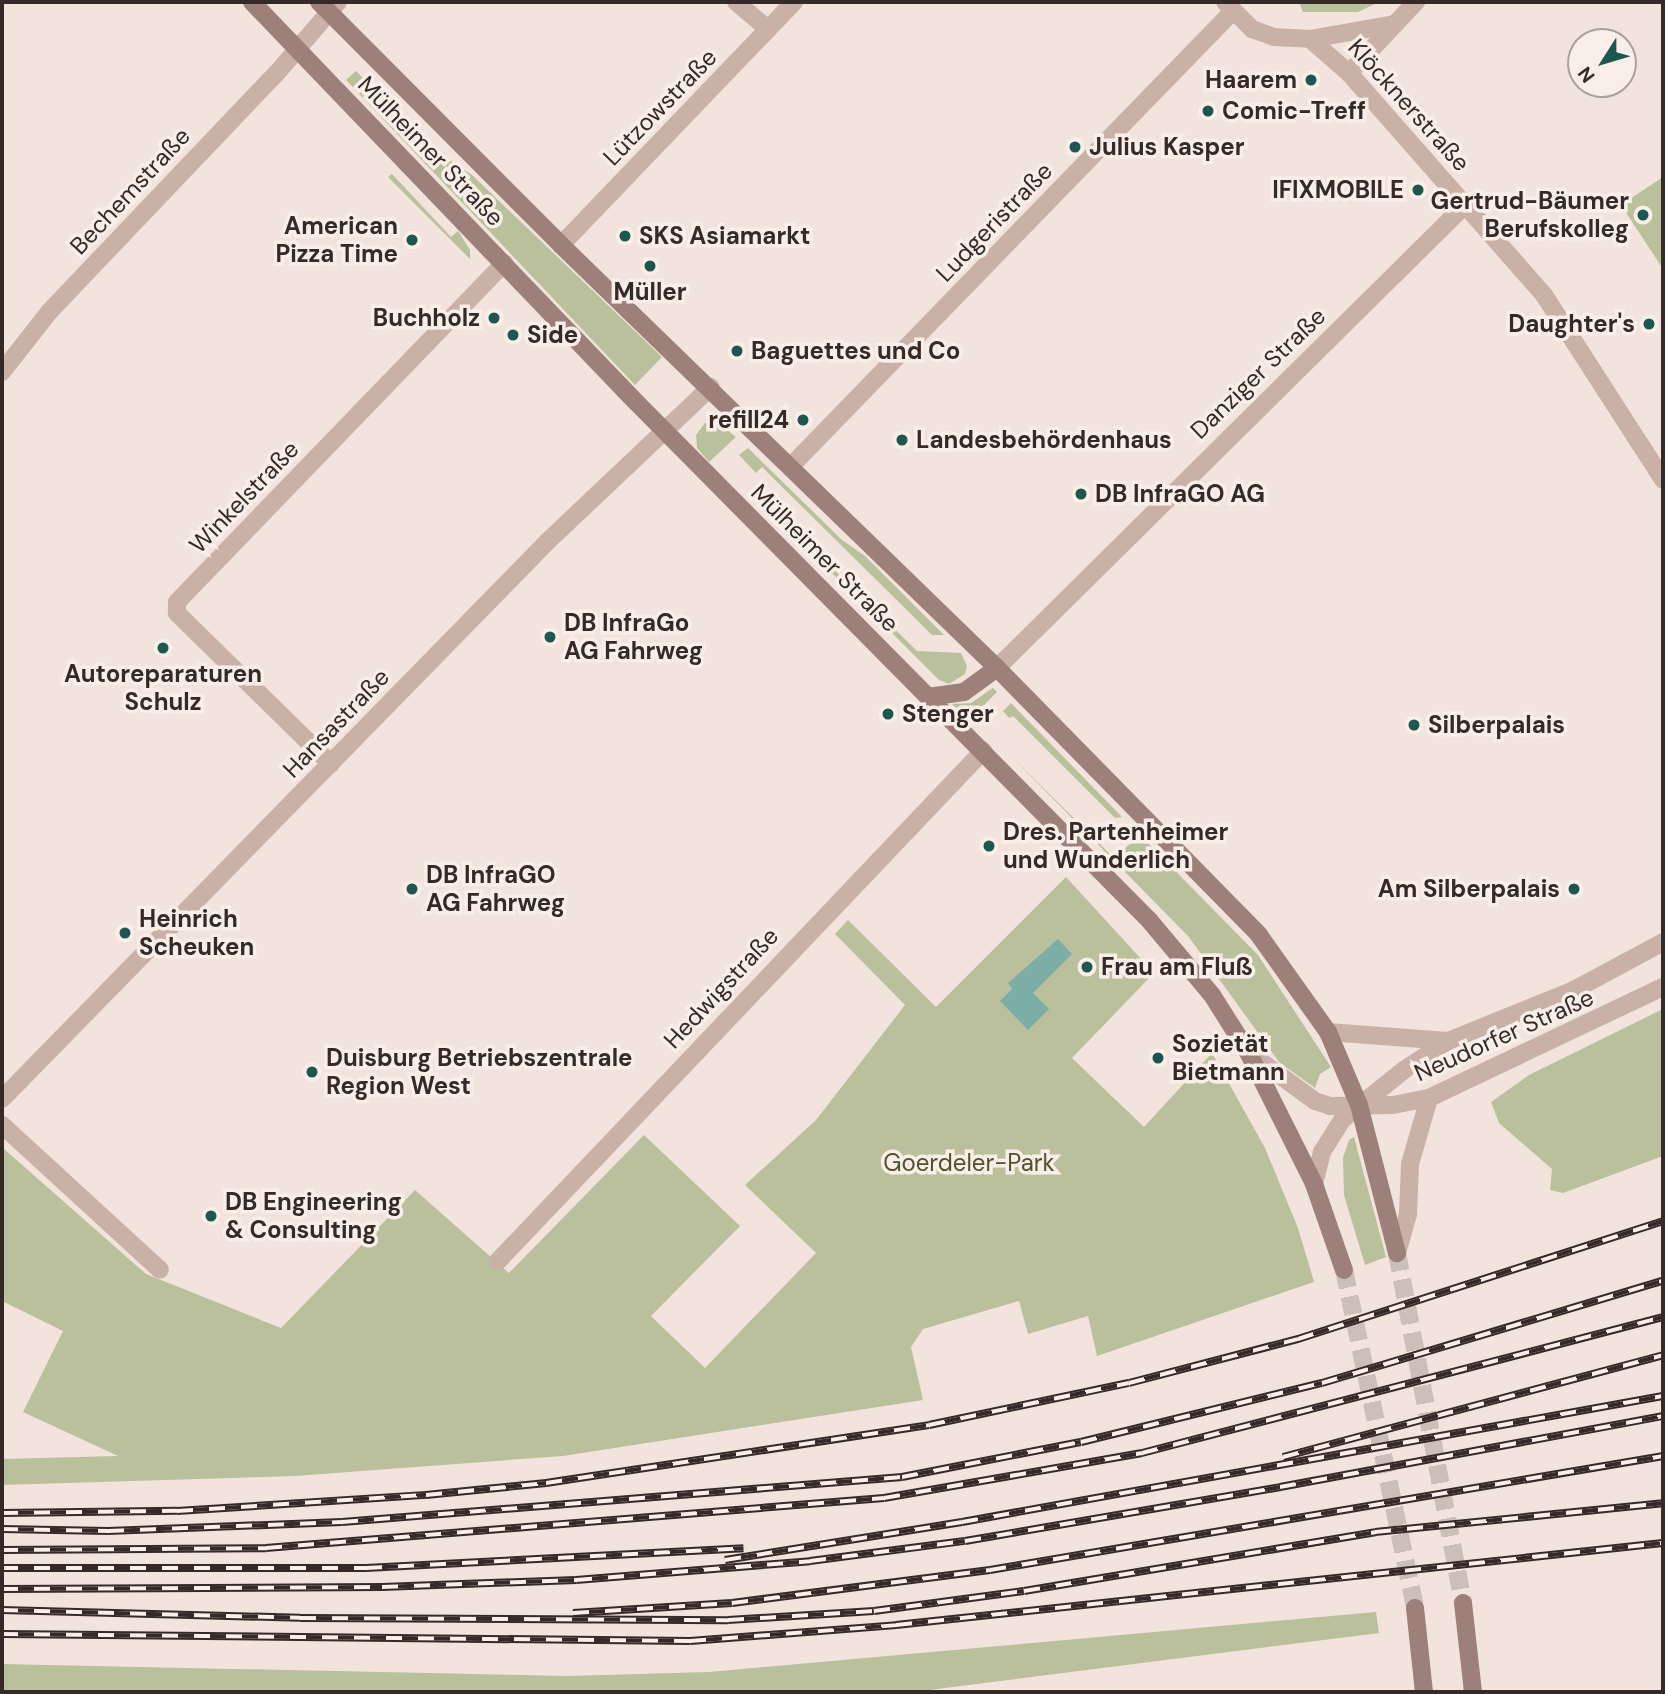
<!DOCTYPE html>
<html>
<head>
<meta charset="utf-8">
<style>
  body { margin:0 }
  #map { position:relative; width:1665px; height:1694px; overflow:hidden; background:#f2e3dc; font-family:"DM Sans",sans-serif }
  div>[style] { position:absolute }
  .green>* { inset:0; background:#bbc09c }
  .water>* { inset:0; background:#7baea7 }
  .secondary-tunnel>* { height:18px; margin-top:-9px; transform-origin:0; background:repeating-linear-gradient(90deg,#ccbeb8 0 18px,transparent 0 27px) }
  .minor>* { height:18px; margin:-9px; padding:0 9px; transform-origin:9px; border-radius:9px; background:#cab1a8 }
  .tertiary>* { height:18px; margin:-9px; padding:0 9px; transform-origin:9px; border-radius:9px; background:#cab1a8 }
  .secondary>* { height:18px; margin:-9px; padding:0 9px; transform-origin:9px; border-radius:9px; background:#9d8079 }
  .rail>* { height:8px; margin-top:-4px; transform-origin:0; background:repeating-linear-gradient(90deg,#f9eee8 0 16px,#362a28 0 32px); box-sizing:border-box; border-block:2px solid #362a28 }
  .dots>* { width:19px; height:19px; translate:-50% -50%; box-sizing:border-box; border:4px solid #f9eee8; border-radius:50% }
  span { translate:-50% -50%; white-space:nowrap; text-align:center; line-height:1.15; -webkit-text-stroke:7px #f9eee8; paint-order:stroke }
  .poi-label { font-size:24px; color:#362a28; font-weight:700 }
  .right { translate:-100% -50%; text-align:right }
  .left { translate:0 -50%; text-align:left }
  .street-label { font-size:24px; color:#362a28 }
  .park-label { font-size:24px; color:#4d542c }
  .frame { position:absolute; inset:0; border:4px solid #362a28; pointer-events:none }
  .north { position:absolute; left:1567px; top:28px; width:70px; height:70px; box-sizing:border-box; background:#f9eee8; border:2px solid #aba09b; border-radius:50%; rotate:233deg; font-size:19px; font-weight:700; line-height:28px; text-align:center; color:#362a28 }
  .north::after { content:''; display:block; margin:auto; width:24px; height:32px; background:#1e5750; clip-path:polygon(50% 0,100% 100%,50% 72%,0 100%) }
</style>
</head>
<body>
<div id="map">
  <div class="green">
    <i style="clip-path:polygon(1299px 2px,1379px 2px,1358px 12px,1303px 12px)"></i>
    <i style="clip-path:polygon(356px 71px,432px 148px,472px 175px,662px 357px,635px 385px,346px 80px)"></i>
    <i style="clip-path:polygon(392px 174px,451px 237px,458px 231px,470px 250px,470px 259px,388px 177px)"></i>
    <i style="clip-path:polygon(1663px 177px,1663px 269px,1621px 205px)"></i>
    <i style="clip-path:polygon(717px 422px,736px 437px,709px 462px,697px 448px,696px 435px,705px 423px)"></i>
    <i style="clip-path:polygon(748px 448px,842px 540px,865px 556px,944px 635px,932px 635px,762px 467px,756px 473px,739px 455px)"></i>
    <i style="clip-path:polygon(759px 500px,763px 500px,917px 651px,961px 653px,967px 666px,965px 674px,949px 684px,939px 680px)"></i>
    <i style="clip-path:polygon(993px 688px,997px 692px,969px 720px,952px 704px,971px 703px)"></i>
    <i style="clip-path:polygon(1011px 703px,1122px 817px,1115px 818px,1013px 716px,1009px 718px,1003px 711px)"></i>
    <i style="clip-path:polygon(1009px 754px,1113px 857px,1141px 836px,1258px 955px,1331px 1067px,1320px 1074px,1315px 1088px,1279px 1062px,1188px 936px)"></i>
    <i style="clip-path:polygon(1066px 877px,1154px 973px,1072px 1058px,1144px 1127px,1212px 1053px,1265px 1148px,1298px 1228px,1314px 1282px,1097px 1356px,1088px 1316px,1028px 1334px,1019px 1301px,923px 1329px,911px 1347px,923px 1400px,563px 1456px,295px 1476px,2px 1485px,2px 1459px,118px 1456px,23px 1412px,63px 1331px,2px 1301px,4px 1149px,146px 1274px,281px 1328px,415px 1190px,509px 1273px,644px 1135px,740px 1226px,651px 1316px,705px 1368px,816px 1253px,745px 1185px,816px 1120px,905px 1005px,835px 934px,848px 920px,936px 1007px)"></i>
    <i style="clip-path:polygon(1663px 1009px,1663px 1156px,1563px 1193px,1550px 1190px,1552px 1169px,1499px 1123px,1491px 1102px,1529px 1075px)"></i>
    <i style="clip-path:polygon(1354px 1137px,1386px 1257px,1365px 1265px,1344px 1195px,1343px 1158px,1349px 1140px)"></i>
    <i style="clip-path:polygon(1376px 1612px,1379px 1633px,929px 1690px,2px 1692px,2px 1664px,568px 1676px,709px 1672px)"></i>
  </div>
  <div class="water">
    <i style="clip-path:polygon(1058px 939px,1072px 954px,1033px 993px,1049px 1009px,1028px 1030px,1000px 1001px,1012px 989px,1008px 983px)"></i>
  </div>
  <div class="secondary-tunnel">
    <i style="left:1397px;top:1253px;width:356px;rotate:79.3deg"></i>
    <i style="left:1344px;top:1270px;width:345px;rotate:78.1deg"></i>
  </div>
  <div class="minor">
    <i style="left:736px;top:2px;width:42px;rotate:40.2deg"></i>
    <i style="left:1225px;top:2px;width:38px;rotate:45deg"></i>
    <i style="left:1252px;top:29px;width:23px;rotate:20deg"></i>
    <i style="left:1274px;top:37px;width:36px;rotate:3deg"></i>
    <i style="left:1310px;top:39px;width:86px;rotate:-10deg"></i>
    <i style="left:1310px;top:39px;width:52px;rotate:41.1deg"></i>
    <i style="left:1349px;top:73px;width:295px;rotate:48.7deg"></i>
    <i style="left:1544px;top:295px;width:220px;rotate:57.2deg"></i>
    <i style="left:1349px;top:73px;width:98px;rotate:-46.7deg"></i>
    <i style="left:561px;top:245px;width:337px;rotate:-46.2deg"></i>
    <i style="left:2px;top:372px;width:76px;rotate:-51.9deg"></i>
    <i style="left:49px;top:312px;width:329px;rotate:-46.4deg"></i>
    <i style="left:276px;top:74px;width:95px;rotate:-49.3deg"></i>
    <i style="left:791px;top:466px;width:633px;rotate:-45.83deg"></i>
    <i style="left:997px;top:668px;width:660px;rotate:-44.69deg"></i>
    <i style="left:331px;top:764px;width:216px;rotate:-135.6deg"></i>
    <i style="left:177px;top:613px;width:11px;rotate:-90deg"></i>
    <i style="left:177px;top:602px;width:471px;rotate:-46deg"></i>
    <i style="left:2px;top:1125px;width:214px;rotate:42.5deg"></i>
    <i style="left:498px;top:1261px;width:704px;rotate:-46.44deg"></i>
  </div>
  <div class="tertiary">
    <i style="left:1328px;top:1032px;width:120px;rotate:4.3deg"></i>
    <i style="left:1248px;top:1052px;width:83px;rotate:36.2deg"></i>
    <i style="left:1315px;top:1101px;width:16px;rotate:18deg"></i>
    <i style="left:1330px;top:1106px;width:63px;rotate:-0.9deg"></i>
    <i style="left:1393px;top:1105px;width:37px;rotate:-11deg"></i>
    <i style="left:1429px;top:1098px;width:259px;rotate:-25.4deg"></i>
    <i style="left:2px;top:1099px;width:781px;rotate:-45.62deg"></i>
    <i style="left:548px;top:541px;width:224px;rotate:-43.4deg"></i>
    <i style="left:1314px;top:1184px;width:33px;rotate:-76deg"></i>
    <i style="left:1322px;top:1152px;width:39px;rotate:-58deg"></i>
    <i style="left:1343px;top:1119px;width:78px;rotate:-38.8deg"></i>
    <i style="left:1404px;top:1070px;width:53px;rotate:-33.4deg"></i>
    <i style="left:1448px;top:1041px;width:136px;rotate:-22deg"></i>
    <i style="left:1574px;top:990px;width:101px;rotate:-28.3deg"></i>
    <i style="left:1397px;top:1253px;width:41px;rotate:-74.2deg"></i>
    <i style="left:1408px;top:1214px;width:50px;rotate:-87.7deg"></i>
    <i style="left:1410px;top:1164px;width:69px;rotate:-73.9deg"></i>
  </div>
  <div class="secondary">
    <i style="left:252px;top:2px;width:554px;rotate:46.17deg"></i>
    <i style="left:636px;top:402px;width:729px;rotate:45.28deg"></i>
    <i style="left:1149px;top:920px;width:98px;rotate:50deg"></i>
    <i style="left:1212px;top:995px;width:67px;rotate:57.7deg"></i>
    <i style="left:1248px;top:1052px;width:148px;rotate:63.4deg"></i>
    <i style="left:1314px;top:1184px;width:91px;rotate:70.8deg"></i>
    <i style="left:319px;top:2px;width:343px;rotate:45.1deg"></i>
    <i style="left:561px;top:245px;width:607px;rotate:44.13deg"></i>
    <i style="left:997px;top:668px;width:374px;rotate:45.5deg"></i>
    <i style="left:1259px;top:935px;width:119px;rotate:54.6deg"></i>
    <i style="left:1328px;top:1032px;width:79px;rotate:67deg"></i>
    <i style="left:1359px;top:1105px;width:153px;rotate:75.6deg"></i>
    <i style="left:928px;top:697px;width:36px;rotate:-8deg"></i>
    <i style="left:964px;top:692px;width:41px;rotate:-36deg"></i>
    <i style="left:1463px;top:1603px;width:90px;rotate:83.6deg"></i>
    <i style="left:1415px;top:1608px;width:84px;rotate:83.9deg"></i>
  </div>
  <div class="rail">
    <i style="left:1283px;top:1457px;width:393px;rotate:-15deg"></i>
    <i style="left:2px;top:1513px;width:175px;rotate:-0.7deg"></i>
    <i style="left:177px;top:1511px;width:250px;rotate:-3.7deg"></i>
    <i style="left:426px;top:1495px;width:121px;rotate:-5.7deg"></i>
    <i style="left:546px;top:1483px;width:387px;rotate:-8.6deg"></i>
    <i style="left:929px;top:1425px;width:204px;rotate:-11.9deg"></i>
    <i style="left:1129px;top:1383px;width:175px;rotate:-14.6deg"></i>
    <i style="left:1298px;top:1339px;width:384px;rotate:-17.9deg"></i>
    <i style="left:2px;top:1529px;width:106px;rotate:1.1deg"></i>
    <i style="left:108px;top:1531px;width:234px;rotate:-2.2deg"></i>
    <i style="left:342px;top:1522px;width:562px;rotate:-4.59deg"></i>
    <i style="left:902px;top:1477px;width:182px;rotate:-11.1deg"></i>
    <i style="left:1081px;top:1442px;width:248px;rotate:-13.8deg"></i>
    <i style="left:1322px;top:1383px;width:356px;rotate:-16.7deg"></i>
    <i style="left:2px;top:1550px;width:264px;rotate:-0.4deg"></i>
    <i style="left:266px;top:1548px;width:620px;rotate:-4.63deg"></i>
    <i style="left:884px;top:1498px;width:262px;rotate:-9.9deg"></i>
    <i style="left:1142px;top:1453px;width:538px;rotate:-14.63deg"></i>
    <i style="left:725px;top:1560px;width:240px;rotate:-9.1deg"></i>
    <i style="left:962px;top:1522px;width:712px;rotate:-10.19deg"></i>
    <i style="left:2px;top:1568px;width:364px"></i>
    <i style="left:366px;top:1568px;width:378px;rotate:-3deg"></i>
    <i style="left:2px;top:1589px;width:380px;rotate:-0.3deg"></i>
    <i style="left:382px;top:1587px;width:194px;rotate:-2.1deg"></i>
    <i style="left:576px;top:1580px;width:235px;rotate:-4.6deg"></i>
    <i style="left:810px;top:1561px;width:156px;rotate:-7.4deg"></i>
    <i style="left:965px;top:1541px;width:320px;rotate:-9.7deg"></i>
    <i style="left:1280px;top:1487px;width:390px;rotate:-10.5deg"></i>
    <i style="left:2px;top:1610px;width:298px;rotate:1.5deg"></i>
    <i style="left:300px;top:1618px;width:428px;rotate:0.3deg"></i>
    <i style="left:728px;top:1620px;width:146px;rotate:-3.5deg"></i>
    <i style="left:874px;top:1611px;width:151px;rotate:-7.6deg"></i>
    <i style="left:1024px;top:1591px;width:356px;rotate:-9.5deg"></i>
    <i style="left:1375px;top:1532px;width:289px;rotate:-5.7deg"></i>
    <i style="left:573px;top:1613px;width:159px;rotate:-3.6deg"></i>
    <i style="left:732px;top:1603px;width:260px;rotate:-7.3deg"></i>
    <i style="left:990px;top:1570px;width:683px;rotate:-9.61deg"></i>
    <i style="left:2px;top:1634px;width:688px;rotate:0.58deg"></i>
    <i style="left:690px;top:1641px;width:207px;rotate:-4.4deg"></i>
    <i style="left:896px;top:1625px;width:771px;rotate:-6.1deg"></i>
  </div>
  <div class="dots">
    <i style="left:1311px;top:80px;background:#1e5750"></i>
    <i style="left:1208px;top:111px;background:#1e5750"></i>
    <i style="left:1075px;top:147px;background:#1e5750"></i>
    <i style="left:1418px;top:190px;background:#1e5750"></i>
    <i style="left:1643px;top:215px;background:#1e5750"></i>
    <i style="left:625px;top:236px;background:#1e5750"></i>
    <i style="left:412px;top:240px;background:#1e5750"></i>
    <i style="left:650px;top:266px;background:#1e5750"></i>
    <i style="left:494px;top:318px;background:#1e5750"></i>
    <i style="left:1649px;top:324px;background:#1e5750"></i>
    <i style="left:513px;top:335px;background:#1e5750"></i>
    <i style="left:737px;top:351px;background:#1e5750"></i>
    <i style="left:803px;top:420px;background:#1e5750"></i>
    <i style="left:902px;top:440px;background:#1e5750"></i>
    <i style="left:1081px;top:494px;background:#1e5750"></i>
    <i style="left:550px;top:637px;background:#1e5750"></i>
    <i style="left:163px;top:648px;background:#1e5750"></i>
    <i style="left:888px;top:714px;background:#1e5750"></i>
    <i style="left:1414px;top:725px;background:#1e5750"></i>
    <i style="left:989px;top:846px;background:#1e5750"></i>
    <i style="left:412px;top:889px;background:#1e5750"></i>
    <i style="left:1574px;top:889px;background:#1e5750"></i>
    <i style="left:125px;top:933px;background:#1e5750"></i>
    <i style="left:1087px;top:967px;background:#1e5750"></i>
    <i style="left:1158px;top:1058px;background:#1e5750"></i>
    <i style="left:312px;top:1072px;background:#1e5750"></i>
    <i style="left:211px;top:1216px;background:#1e5750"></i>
  </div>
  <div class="poi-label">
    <span class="right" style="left:1297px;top:80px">Haarem</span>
    <span class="left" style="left:1222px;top:111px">Comic-Treff</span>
    <span class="left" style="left:1089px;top:147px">Julius Kasper</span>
    <span class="right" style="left:1404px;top:190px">IFIXMOBILE</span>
    <span class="right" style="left:1629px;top:215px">Gertrud-Bäumer<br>Berufskolleg</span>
    <span class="right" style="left:398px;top:240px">American<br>Pizza Time</span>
    <span class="left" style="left:639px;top:236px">SKS Asiamarkt</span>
    <span style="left:650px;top:292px">Müller</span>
    <span class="right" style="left:480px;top:318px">Buchholz</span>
    <span class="right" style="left:1635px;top:324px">Daughter's</span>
    <span class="left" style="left:527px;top:335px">Side</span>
    <span class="left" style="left:751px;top:351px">Baguettes und Co</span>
    <span class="right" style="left:789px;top:420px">refill24</span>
    <span class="left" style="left:916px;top:440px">Landesbehördenhaus</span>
    <span class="left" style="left:1095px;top:494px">DB InfraGO AG</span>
    <span class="left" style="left:564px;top:637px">DB InfraGo<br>AG Fahrweg</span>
    <span style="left:163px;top:688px">Autoreparaturen<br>Schulz</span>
    <span class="left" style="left:902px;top:714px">Stenger</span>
    <span class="left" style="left:1428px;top:725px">Silberpalais</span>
    <span class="left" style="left:1003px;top:846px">Dres. Partenheimer<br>und Wunderlich</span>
    <span class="left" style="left:426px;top:889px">DB InfraGO<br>AG Fahrweg</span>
    <span class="right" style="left:1560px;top:889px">Am Silberpalais</span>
    <span class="left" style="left:139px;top:933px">Heinrich<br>Scheuken</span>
    <span class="left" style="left:1101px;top:967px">Frau am Fluß</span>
    <span class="left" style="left:1172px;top:1058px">Sozietät<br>Bietmann</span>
    <span class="left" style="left:326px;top:1072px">Duisburg Betriebszentrale<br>Region West</span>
    <span class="left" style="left:225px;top:1216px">DB Engineering<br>&amp; Consulting</span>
  </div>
  <div class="street-label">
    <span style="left:1409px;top:105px;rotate:48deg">Klöcknerstraße</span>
    <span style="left:660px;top:107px;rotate:-46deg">Lützowstraße</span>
    <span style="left:431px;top:151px;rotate:46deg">Mülheimer Straße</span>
    <span style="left:130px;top:191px;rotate:-47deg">Bechemstraße</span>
    <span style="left:994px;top:222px;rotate:-46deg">Ludgeristraße</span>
    <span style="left:1258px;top:373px;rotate:-44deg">Danziger Straße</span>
    <span style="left:244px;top:497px;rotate:-46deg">Winkelstraße</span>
    <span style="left:825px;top:558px;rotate:45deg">Mülheimer Straße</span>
    <span style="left:336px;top:723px;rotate:-46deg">Hansastraße</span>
    <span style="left:721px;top:988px;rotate:-47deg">Hedwigstraße</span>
    <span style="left:1504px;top:1035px;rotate:-24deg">Neudorfer Straße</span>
  </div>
  <div class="park-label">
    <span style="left:969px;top:1163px">Goerdeler-Park</span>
  </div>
  <div class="frame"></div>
  <div class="north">N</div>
</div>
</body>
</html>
